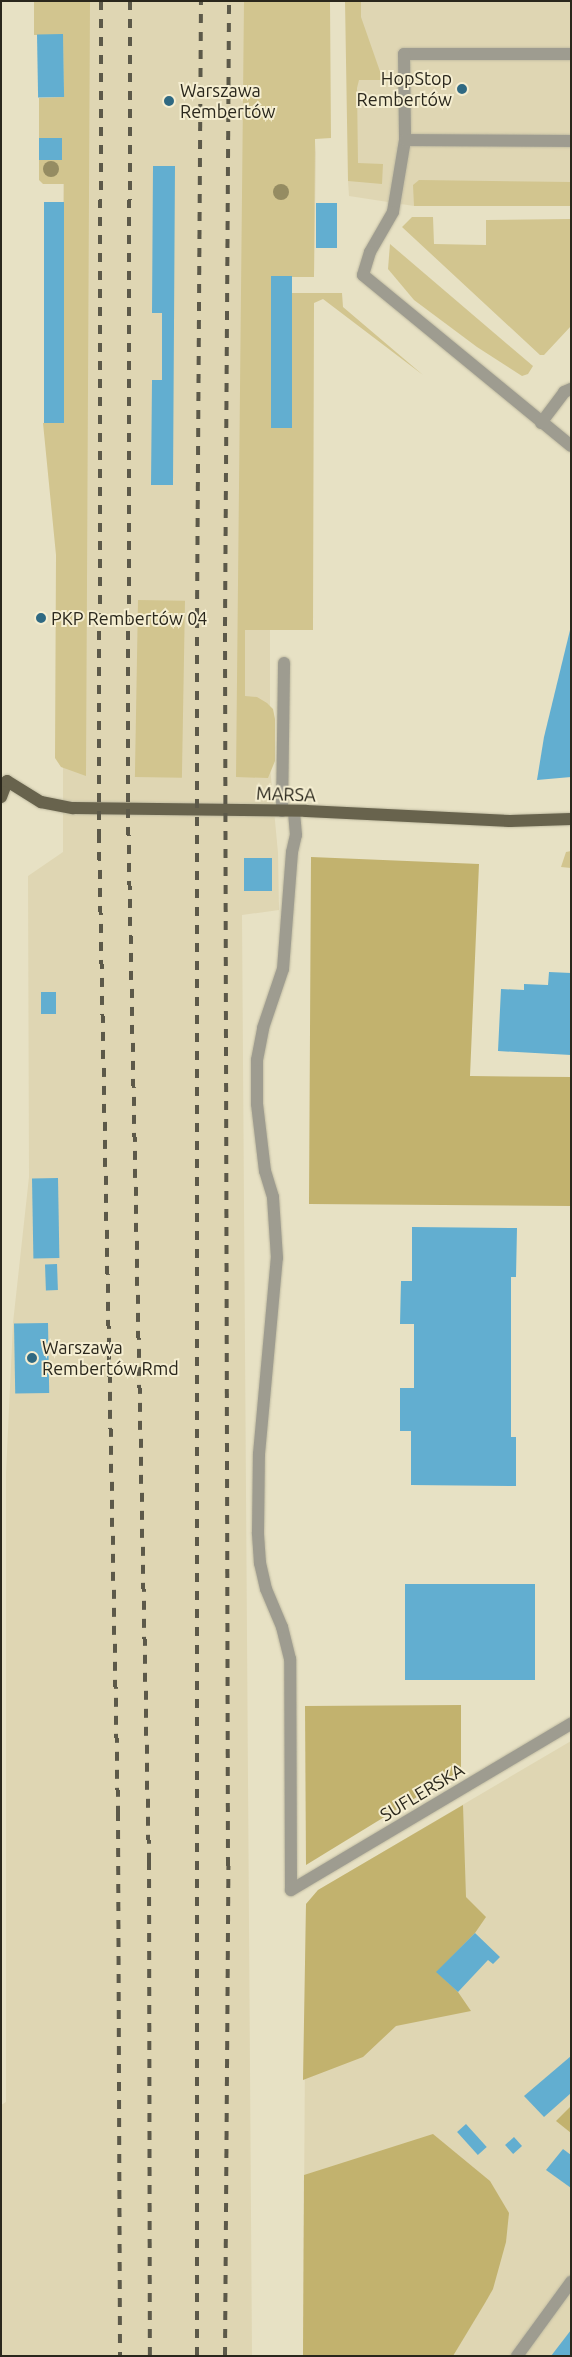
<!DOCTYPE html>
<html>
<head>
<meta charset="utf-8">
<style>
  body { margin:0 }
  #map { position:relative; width:572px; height:2357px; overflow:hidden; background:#e7e1c4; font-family:Ubuntu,sans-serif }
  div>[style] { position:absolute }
  .built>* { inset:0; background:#dfd6b3 }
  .green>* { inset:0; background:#d2c58f; transform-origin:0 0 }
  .forest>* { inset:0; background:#c2b26e }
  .building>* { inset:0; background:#62aed0; transform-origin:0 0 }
  .roads { filter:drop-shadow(0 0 1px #c1bca2) drop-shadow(0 0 1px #c1bca2) }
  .minor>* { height:12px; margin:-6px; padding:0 6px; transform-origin:6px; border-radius:6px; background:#9e9c90 }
  .major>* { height:12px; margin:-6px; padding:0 6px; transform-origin:6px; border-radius:6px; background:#68634d }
  .rail>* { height:4px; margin-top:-2px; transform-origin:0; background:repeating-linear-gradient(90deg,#5c5949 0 9px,transparent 0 18px) }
  .trees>* { width:16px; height:16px; margin:-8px; border-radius:50%; background:#958c62 }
  .dots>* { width:14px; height:14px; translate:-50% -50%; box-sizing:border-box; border:2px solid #f5eed1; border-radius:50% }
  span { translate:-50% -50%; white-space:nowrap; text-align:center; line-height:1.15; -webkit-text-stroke:4px #f5eed1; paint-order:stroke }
  .poi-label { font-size:18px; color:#2a271c }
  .right { translate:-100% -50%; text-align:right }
  .left { translate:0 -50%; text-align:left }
  .street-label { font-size:18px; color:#2a271c }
  .frame { position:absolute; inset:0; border:2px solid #2a271c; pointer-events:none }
</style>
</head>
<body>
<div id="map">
  <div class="built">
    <i style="clip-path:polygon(63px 1px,303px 1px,316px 153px,314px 277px,270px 277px,270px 767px,278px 853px,279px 910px,242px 915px,252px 2356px,1px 2356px,1px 2105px,6px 2102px,6px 1473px,13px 1323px,29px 1177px,28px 876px,63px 852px)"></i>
    <i style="clip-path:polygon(353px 1px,571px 1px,571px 206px,414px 206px,349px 196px,348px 181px,353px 181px)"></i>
    <i style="clip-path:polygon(571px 1741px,571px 2356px,303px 2356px,306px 1904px,318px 1890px)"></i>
  </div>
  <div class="green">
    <i style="clip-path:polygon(34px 1px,90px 1px,86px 776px,61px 767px,55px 758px,56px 555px,43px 423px,63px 422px,64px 184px,43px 184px,39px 180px,39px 160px,62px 160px,62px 138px,39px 138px,39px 98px,64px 97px,63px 35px,34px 35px)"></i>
    <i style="clip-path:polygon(244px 1px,330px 1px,331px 138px,315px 139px,314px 277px,271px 277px,271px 428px,292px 428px,292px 293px,342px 293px,343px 307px,423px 375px,323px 299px,314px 303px,313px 630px,245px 630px,245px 696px,257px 697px,267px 703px,273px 709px,275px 719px,275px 761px,268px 778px,236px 777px)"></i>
    <i style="clip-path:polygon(345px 1px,361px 1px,361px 17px,383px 80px,359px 80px,357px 88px,358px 163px,383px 164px,382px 184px,348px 181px)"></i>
    <i style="clip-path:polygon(419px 180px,571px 182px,571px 206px,414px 206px,413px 185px)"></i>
    <i style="clip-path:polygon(412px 217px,433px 217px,434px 244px,486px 245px,486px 220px,571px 219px,571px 326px,544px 355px,540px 355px,402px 227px)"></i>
    <i style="clip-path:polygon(390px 244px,533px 366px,528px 374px,522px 376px,477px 347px,414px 300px,388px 269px)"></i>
    <i style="left:138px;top:600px;width:47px;height:177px;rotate:1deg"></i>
    <i style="clip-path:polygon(571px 851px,571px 868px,561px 867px,566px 852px)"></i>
  </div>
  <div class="forest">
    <i style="clip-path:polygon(311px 857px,479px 864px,470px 1076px,571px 1077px,571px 1206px,309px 1204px)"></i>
    <i style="clip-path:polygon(461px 1705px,461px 1770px,306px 1865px,305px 1706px)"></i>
    <i style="clip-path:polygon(463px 1805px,466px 1897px,486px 1917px,475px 1933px,437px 1972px,458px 1992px,471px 2011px,396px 2026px,363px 2057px,303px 2080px,306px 1904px,318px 1890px)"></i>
    <i style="clip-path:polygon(571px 2106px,571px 2133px,556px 2121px)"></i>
    <i style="clip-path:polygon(433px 2134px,490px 2181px,509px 2213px,506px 2242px,493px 2289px,485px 2303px,453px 2356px,303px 2356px,304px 2175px)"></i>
  </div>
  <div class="building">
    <i style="left:63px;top:34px;width:63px;height:26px;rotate:89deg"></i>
    <i style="left:39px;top:138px;width:23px;height:22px"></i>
    <i style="clip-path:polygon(153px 166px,175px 166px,173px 485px,151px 485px,152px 380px,162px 380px,162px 313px,152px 313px)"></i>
    <i style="left:44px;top:202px;width:20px;height:221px"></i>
    <i style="left:316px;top:203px;width:21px;height:45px"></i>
    <i style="left:271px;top:276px;width:21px;height:152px"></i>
    <i style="clip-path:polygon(571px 626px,571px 777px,537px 780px,544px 737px)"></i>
    <i style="left:244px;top:858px;width:28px;height:33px"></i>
    <i style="clip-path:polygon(549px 972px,571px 973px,571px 1055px,498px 1051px,501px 989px,524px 990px,524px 984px,548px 985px)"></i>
    <i style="left:41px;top:992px;width:15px;height:22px"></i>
    <i style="left:58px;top:1178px;width:80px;height:26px;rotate:89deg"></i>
    <i style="clip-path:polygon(412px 1227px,517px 1228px,516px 1277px,511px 1277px,511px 1437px,516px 1437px,516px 1486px,411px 1485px,411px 1431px,400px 1431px,400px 1388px,414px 1388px,414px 1324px,400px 1324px,401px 1281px,412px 1281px)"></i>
    <i style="left:57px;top:1264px;width:26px;height:12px;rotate:88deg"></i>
    <i style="left:48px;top:1323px;width:70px;height:34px;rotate:89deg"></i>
    <i style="left:405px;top:1584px;width:130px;height:96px"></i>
    <i style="clip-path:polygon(475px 1933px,500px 1957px,493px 1964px,488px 1960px,458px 1992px,436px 1972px)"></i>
    <i style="clip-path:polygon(571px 2056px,571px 2093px,544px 2117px,524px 2096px)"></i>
    <i style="left:466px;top:2124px;width:31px;height:12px;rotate:48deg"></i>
    <i style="left:514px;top:2137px;width:12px;height:12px;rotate:48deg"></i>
    <i style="clip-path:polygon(563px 2149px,571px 2155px,571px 2188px,546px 2170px)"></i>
    <i style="clip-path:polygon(571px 2330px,571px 2356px,551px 2356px)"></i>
  </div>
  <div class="roads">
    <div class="minor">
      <i style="left:571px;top:54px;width:167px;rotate:180deg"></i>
      <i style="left:404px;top:54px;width:86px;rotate:89.3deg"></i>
      <i style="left:405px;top:140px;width:73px;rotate:99.5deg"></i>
      <i style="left:393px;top:212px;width:46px;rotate:119.9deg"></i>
      <i style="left:370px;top:252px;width:24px;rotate:107deg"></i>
      <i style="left:363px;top:275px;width:269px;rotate:39.4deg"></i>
      <i style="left:405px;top:140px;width:166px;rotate:0.3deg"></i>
      <i style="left:541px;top:423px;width:39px;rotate:-53deg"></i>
      <i style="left:564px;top:392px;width:8px;rotate:-23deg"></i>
      <i style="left:282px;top:811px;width:148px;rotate:-89.2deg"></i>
      <i style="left:291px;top:1890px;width:231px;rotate:-90.2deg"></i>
      <i style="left:290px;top:1659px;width:33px;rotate:-104deg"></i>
      <i style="left:282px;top:1627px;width:41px;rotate:-112.8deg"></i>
      <i style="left:266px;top:1589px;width:27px;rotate:-103deg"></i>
      <i style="left:260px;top:1563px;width:31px;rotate:-94deg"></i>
      <i style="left:258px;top:1532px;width:78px;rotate:-89.3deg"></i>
      <i style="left:259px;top:1454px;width:197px;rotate:-84.8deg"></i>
      <i style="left:277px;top:1258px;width:61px;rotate:-93.8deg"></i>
      <i style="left:273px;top:1197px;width:27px;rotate:-107deg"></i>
      <i style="left:265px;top:1171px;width:67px;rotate:-96.8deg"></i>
      <i style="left:257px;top:1104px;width:44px;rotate:-90deg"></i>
      <i style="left:257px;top:1060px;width:33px;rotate:-79deg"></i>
      <i style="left:263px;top:1028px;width:62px;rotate:-71.3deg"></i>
      <i style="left:283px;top:969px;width:117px;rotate:-85.6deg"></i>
      <i style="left:292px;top:852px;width:17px;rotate:-77deg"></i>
      <i style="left:296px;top:835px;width:24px;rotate:-95deg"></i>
      <i style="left:291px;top:1890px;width:326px;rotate:-30.7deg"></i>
      <i style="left:517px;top:2356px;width:92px;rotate:-53.9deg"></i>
    </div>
    <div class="major">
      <i style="left:1px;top:797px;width:17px;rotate:-69deg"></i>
      <i style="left:7px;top:781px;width:40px;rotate:32deg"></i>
      <i style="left:41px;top:802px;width:33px;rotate:11deg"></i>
      <i style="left:73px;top:808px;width:233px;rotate:0.7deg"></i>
      <i style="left:306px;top:811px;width:204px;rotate:2.8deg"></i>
      <i style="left:510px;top:821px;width:61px;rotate:-1.9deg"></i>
    </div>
  </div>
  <div class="rail">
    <i style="left:101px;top:1px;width:833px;rotate:90.14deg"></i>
    <i style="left:99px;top:834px;width:978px;rotate:88.89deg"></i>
    <i style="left:118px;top:1812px;width:544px;rotate:89.79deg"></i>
    <i style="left:130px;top:1px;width:808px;rotate:90.14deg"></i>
    <i style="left:128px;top:809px;width:1052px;rotate:88.86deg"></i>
    <i style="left:149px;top:1861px;width:495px;rotate:89.9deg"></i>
    <i style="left:197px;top:2356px;width:1739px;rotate:-90deg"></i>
    <i style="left:197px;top:617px;width:616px;rotate:-89.63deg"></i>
    <i style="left:225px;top:2356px;width:490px;rotate:-89.6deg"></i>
    <i style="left:228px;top:1866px;width:1240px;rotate:-90.14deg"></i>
    <i style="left:225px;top:626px;width:625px;rotate:-89.63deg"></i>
  </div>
  <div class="trees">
    <i style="left:51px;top:169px"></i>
    <i style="left:281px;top:192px"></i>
  </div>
  <div class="dots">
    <i style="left:462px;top:89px;background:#2f6982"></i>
    <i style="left:169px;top:101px;background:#2f6982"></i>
    <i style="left:41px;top:618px;background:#2f6982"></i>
    <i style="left:32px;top:1358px;background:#2f6982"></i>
  </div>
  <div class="poi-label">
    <span class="right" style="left:452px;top:89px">HopStop<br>Rembertów</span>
    <span class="left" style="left:180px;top:101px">Warszawa<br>Rembertów</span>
    <span class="left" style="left:51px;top:618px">PKP Rembertów 04</span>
    <span class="left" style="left:42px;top:1358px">Warszawa<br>Rembertów Rmd</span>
  </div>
  <div class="street-label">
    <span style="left:286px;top:794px;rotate:2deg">MARSA</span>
    <span style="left:422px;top:1792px;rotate:-31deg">SUFLERSKA</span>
  </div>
  <div class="frame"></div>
</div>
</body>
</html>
